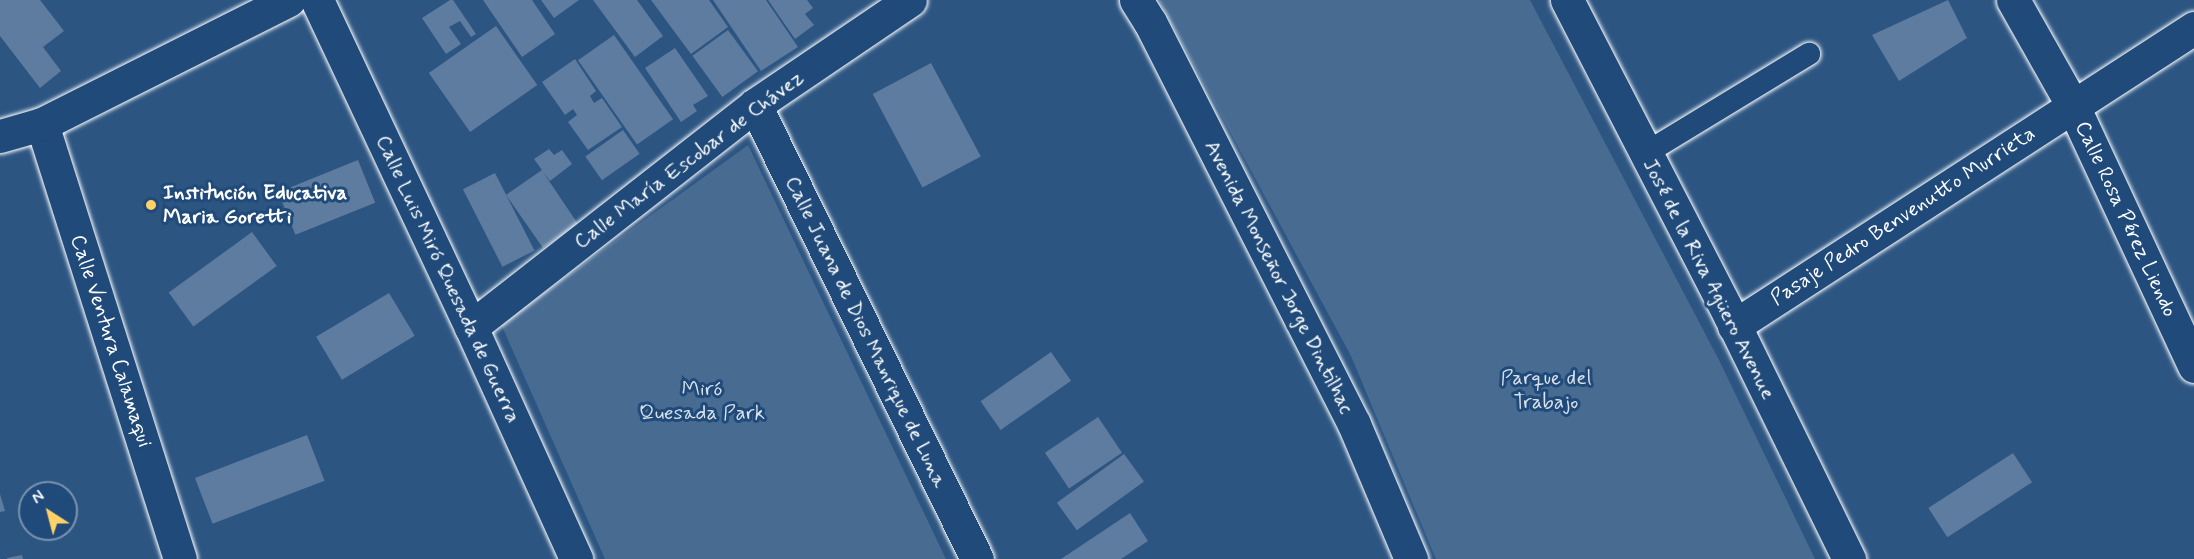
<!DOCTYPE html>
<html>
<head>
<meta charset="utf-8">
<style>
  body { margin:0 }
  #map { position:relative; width:2194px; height:559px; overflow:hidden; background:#2c5582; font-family:Mynerve,sans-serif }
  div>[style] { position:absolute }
  .green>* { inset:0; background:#486b92 }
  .building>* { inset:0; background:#5e7c9f; transform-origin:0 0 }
  .roads { filter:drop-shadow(0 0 2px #fff) drop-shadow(0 0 2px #fff) }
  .lane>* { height:22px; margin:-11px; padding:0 11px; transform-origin:11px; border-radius:11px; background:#1f4a7a }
  .street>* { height:33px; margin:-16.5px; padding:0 16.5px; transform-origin:16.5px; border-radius:16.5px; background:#1f4a7a }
  .dots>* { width:16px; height:16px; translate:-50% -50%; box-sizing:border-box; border:3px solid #1f4a7a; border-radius:50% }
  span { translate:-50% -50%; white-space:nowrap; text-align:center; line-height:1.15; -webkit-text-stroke:6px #1f4a7a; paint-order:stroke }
  .street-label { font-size:21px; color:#fff }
  .poi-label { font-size:21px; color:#fff; font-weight:700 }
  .left { translate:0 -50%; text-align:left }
  .park-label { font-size:21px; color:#dae1e9 }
  .north { position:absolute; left:18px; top:481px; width:60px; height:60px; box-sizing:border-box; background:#1f4a7a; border:2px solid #7992af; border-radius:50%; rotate:324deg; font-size:16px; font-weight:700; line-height:24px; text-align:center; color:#fff }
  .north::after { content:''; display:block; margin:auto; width:21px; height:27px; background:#ffd166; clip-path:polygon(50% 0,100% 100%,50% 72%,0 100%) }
</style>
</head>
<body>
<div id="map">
  <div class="green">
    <i style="clip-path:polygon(1159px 0,1530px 0,1719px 360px,1815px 559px,1436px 559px,1351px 356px)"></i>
    <i style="clip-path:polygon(748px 145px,946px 559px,605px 559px,501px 324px)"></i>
  </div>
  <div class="building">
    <i style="clip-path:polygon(0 0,40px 0,64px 31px,43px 47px,61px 71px,40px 88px,0 36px)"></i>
    <i style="clip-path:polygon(450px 0,453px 0,476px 34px,471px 37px,460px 21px,449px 27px,461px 44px,446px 54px,422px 18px)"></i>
    <i style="clip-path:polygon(483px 0,532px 0,555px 34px,522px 57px)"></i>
    <i style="clip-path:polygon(541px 0,579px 0,554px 18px)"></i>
    <i style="clip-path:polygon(593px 0,637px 0,663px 36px,635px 57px)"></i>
    <i style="clip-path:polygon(651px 0,709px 0,728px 27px,691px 54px)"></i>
    <i style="clip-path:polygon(713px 0,766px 0,798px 47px,761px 71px)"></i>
    <i style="clip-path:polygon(768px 0,807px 0,813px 8px,805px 14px,814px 25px,795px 39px)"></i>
    <i style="clip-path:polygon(1948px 0,1967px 38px,1899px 81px,1872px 35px)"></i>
    <i style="left:496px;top:26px;width:72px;height:82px;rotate:55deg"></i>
    <i style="left:728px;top:30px;width:51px;height:44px;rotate:54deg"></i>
    <i style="left:614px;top:35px;width:103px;height:44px;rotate:55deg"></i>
    <i style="clip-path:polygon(675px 48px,708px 96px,693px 105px,697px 111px,681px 122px,645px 68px)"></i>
    <i style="clip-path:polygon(575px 59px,596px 91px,590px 96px,594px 103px,602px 98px,622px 127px,588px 150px,568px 122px,577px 115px,573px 109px,565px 115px,542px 82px)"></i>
    <i style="left:931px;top:63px;width:106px;height:66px;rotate:62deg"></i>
    <i style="left:623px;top:130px;width:29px;height:46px;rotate:55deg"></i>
    <i style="clip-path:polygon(549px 149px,554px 155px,562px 150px,572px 164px,550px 181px,543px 172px,578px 224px,543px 248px,506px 195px,542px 170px,534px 159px)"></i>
    <i style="left:358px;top:160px;width:46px;height:86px;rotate:68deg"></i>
    <i style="left:495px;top:173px;width:87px;height:36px;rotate:63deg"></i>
    <i style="left:252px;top:232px;width:42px;height:103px;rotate:54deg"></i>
    <i style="left:389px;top:293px;width:50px;height:85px;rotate:59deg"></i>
    <i style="left:1051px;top:352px;width:35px;height:86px;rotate:55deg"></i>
    <i style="left:1098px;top:417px;width:43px;height:64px;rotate:56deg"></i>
    <i style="left:307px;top:435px;width:49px;height:120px;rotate:69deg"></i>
    <i style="left:2013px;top:453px;width:35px;height:101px;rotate:57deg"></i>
    <i style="left:1124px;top:454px;width:34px;height:83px;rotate:54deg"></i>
    <i style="clip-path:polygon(0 494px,5px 511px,0 512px)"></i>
    <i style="clip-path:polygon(1130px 513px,1148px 541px,1121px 559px,1061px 559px)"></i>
    <i style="clip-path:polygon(22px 555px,23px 559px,7px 559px,7px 558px)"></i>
  </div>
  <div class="roads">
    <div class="lane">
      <i style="left:1646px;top:153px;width:191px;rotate:-31.3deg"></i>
    </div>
    <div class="street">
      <i style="left:317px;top:0;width:361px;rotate:64.8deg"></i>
      <i style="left:471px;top:327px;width:255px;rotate:65.6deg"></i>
      <i style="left:1136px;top:0;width:26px;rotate:58deg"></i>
      <i style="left:1150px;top:22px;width:451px;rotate:63.1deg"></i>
      <i style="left:1354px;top:424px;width:147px;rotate:67.1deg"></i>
      <i style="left:1567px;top:0;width:356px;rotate:62.7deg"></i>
      <i style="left:1730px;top:316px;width:271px;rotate:63.9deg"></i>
      <i style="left:2013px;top:0;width:122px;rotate:60.5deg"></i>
      <i style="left:2073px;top:106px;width:287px;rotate:65deg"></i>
      <i style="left:755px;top:105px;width:505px;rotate:63.94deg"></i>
      <i style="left:42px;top:124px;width:456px;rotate:72.4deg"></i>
      <i style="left:0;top:136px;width:44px;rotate:-15.9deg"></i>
      <i style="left:42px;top:124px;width:276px;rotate:-26.7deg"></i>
      <i style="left:1734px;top:326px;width:548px;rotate:-32.94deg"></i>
      <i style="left:471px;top:327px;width:360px;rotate:-38deg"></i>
      <i style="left:755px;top:105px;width:187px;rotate:-34.1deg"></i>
    </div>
  </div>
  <div class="dots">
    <i style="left:151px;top:205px;background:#ffd166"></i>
  </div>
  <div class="street-label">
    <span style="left:689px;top:160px;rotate:-37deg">Calle María Escobar de Chávez</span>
    <span style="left:1903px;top:216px;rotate:-33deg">Pasaje Pedro Benvenutto Murrieta</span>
    <span style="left:2126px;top:219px;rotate:65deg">Calle Rosa Pérez Liendo</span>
    <span style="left:1279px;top:277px;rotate:63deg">Avenida Monseñor Jorge Dintilhac</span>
    <span style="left:448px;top:279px;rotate:65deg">Calle Luis Miró Quesada de Guerra</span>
    <span style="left:1709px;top:279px;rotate:63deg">José de la Riva Agüero Avenue</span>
    <span style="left:866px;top:332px;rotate:64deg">Calle Juana de Dios Manrique de Luna</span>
    <span style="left:111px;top:341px;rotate:72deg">Calle Ventura Calamaqui</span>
  </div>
  <div class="poi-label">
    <span class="left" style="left:163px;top:205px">Institución Educativa<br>Maria Goretti</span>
  </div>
  <div class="park-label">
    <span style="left:1546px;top:390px">Parque del<br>Trabajo</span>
    <span style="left:702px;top:401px">Miró<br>Quesada Park</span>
  </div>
  <div class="north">N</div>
</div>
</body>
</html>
